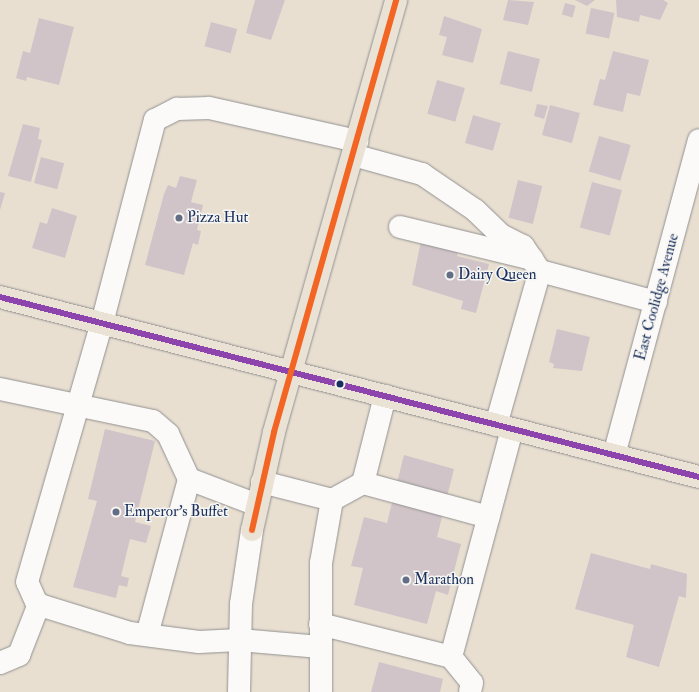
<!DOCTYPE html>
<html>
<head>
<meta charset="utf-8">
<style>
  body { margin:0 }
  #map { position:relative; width:699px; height:692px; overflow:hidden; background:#e8dfd1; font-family:"IM FELL Double Pica",serif }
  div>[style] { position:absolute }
  .building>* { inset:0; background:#d1c4c9; transform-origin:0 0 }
  .roads { filter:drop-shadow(0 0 1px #929191) drop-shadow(0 0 1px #929191) }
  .minor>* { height:22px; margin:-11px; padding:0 11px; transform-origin:11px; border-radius:11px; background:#fcfaf8 }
  .major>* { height:22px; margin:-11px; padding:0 11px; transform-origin:11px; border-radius:11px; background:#ebe2d6 }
  .bus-1>* { height:6px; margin:-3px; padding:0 3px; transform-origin:3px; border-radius:3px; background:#8e44ad }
  .bus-2>* { height:6px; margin:-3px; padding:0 3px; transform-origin:3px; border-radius:3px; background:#f26522 }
  .dots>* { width:11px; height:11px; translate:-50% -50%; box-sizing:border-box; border:2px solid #f6f6f2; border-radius:50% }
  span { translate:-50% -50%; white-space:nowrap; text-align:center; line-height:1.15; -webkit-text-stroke:3px #f6f6f2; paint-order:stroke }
  .poi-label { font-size:15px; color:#1b2f5e }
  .left { translate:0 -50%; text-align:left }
  .street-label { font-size:15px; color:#1b2f5e }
</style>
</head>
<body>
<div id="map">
  <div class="building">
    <i style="clip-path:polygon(255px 0,285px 0,271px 40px,246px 33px)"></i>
    <i style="clip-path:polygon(508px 0,534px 2px,528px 25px,503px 20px)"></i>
    <i style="clip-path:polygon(575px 0,595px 0,587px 6px)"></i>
    <i style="clip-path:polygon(616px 0,663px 0,668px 3px,660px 20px,640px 15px,639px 22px,617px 17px)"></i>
    <i style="left:565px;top:3px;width:11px;height:12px;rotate:15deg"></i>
    <i style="left:591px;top:8px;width:24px;height:26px;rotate:12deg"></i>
    <i style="clip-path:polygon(444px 16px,482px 29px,473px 63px,442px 55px,447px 37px,439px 35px)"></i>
    <i style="clip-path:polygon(39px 18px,74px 27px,59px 85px,27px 77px,26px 81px,16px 78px,23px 51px,30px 53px)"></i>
    <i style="left:211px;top:22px;width:27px;height:25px;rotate:15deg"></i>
    <i style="left:508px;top:51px;width:33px;height:34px;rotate:14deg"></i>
    <i style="clip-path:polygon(613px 51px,649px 60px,640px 96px,627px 93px,623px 112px,593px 105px,600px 79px,605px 80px)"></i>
    <i style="left:437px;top:80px;width:29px;height:35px;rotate:16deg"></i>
    <i style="clip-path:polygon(537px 104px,548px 106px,544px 119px,534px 116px)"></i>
    <i style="left:550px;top:105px;width:31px;height:31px;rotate:15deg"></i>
    <i style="left:473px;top:115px;width:29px;height:29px;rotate:16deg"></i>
    <i style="clip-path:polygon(23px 124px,40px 128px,38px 139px,42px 140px,31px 182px,8px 176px)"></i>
    <i style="left:599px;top:136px;width:33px;height:37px;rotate:16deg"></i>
    <i style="left:41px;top:157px;width:24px;height:27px;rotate:15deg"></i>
    <i style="clip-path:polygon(180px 176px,197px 180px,191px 202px,203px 205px,197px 230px,201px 231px,198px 245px,193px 243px,184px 275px,145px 265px,164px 194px,168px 185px,176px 188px)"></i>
    <i style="left:518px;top:180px;width:25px;height:39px;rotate:14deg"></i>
    <i style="left:592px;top:182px;width:31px;height:47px;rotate:15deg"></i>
    <i style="clip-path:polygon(0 192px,5px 193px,0 210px)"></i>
    <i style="clip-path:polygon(52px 208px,77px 216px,65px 258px,32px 248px,40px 222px,47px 224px)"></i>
    <i style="clip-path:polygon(421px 241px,458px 250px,457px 256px,489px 264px,476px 313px,461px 309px,463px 301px,412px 285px)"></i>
    <i style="clip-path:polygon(557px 329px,590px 337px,582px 371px,553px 368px,554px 364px,549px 362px)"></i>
    <i style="clip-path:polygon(105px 429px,155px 441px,135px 522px,151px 526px,146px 543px,130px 539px,121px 576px,129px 578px,127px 587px,119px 585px,116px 598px,73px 587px,97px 501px,88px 499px)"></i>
    <i style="clip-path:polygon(404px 455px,454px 469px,437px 537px,461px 544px,448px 595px,436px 591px,427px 624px,354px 605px,363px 568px,351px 566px,364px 517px,387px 523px)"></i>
    <i style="clip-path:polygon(591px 553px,650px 569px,651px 564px,687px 574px,686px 598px,679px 596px,659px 667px,626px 657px,634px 625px,575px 609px)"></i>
    <i style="clip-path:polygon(379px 662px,443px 679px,440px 692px,371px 692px)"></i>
  </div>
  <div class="roads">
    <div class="minor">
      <i style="left:353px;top:155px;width:72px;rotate:15.4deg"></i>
      <i style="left:422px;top:174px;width:64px;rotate:34.2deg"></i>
      <i style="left:475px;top:210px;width:36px;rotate:44deg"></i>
      <i style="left:501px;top:235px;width:25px;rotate:27deg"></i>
      <i style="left:523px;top:246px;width:30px;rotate:56deg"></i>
      <i style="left:540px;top:271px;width:120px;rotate:15deg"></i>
      <i style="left:400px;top:227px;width:136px;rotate:13.6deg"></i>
      <i style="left:0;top:389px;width:156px;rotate:11.8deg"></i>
      <i style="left:153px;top:421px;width:20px;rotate:41deg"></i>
      <i style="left:168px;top:434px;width:50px;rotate:65deg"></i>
      <i style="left:189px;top:479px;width:73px;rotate:20.9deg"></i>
      <i style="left:496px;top:425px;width:160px;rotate:-74.1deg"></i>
      <i style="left:614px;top:455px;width:326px;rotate:-74.9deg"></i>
      <i style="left:262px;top:482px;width:72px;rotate:14.4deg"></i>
      <i style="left:363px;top:483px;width:90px;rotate:-75.8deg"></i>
      <i style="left:320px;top:624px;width:135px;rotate:14.1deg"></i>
      <i style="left:451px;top:657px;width:236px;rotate:-75deg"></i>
      <i style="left:147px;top:635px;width:162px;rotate:-74.9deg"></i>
      <i style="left:320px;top:647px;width:81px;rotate:-175.1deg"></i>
      <i style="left:239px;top:640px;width:40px;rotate:177.1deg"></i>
      <i style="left:199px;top:642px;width:70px;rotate:-172.6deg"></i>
      <i style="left:130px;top:633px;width:97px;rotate:-162.7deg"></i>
      <i style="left:37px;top:604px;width:24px;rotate:-114deg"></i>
      <i style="left:27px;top:582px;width:270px;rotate:-73.9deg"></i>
      <i style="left:102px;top:323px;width:210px;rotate:-75.4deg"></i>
      <i style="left:155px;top:120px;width:25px;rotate:-27deg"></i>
      <i style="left:177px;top:109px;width:32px;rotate:-2deg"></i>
      <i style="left:209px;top:108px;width:152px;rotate:12.6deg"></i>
      <i style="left:451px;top:657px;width:33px;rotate:51deg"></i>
      <i style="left:472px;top:683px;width:9px;rotate:103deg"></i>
      <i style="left:0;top:663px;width:21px;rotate:-23deg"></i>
      <i style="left:19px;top:655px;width:55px;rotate:-68.6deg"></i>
      <i style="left:239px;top:692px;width:88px;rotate:-88.7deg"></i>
      <i style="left:241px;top:604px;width:75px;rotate:-81.5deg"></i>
      <i style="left:321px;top:692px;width:129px;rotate:-90deg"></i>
      <i style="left:321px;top:563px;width:64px;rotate:-80.1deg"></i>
      <i style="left:332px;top:500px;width:35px;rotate:-29deg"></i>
      <i style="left:363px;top:483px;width:130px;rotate:15.2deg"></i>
    </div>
    <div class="major">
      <i style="left:0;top:297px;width:722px;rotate:14.44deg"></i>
      <i style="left:252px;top:530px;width:100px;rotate:-77.3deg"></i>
      <i style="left:274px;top:432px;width:449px;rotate:-74.2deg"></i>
    </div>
  </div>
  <div class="bus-1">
    <i style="left:0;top:297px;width:722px;rotate:14.44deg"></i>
  </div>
  <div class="bus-2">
    <i style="left:252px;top:530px;width:100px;rotate:-77.3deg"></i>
    <i style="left:274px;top:432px;width:449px;rotate:-74.2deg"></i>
  </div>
  <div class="dots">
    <i style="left:179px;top:218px;background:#636d86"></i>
    <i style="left:450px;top:275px;background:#636d86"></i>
    <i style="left:340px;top:384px;background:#1b2f5e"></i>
    <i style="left:116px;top:512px;background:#636d86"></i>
    <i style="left:406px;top:580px;background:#636d86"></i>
  </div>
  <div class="poi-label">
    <span class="left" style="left:187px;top:218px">Pizza Hut</span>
    <span class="left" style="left:458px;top:275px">Dairy Queen</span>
    <span class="left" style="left:124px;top:512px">Emperor's Buffet</span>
    <span class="left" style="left:414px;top:580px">Marathon</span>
  </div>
  <div class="street-label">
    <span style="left:657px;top:297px;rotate:-75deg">East Coolidge Avenue</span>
  </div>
</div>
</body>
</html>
